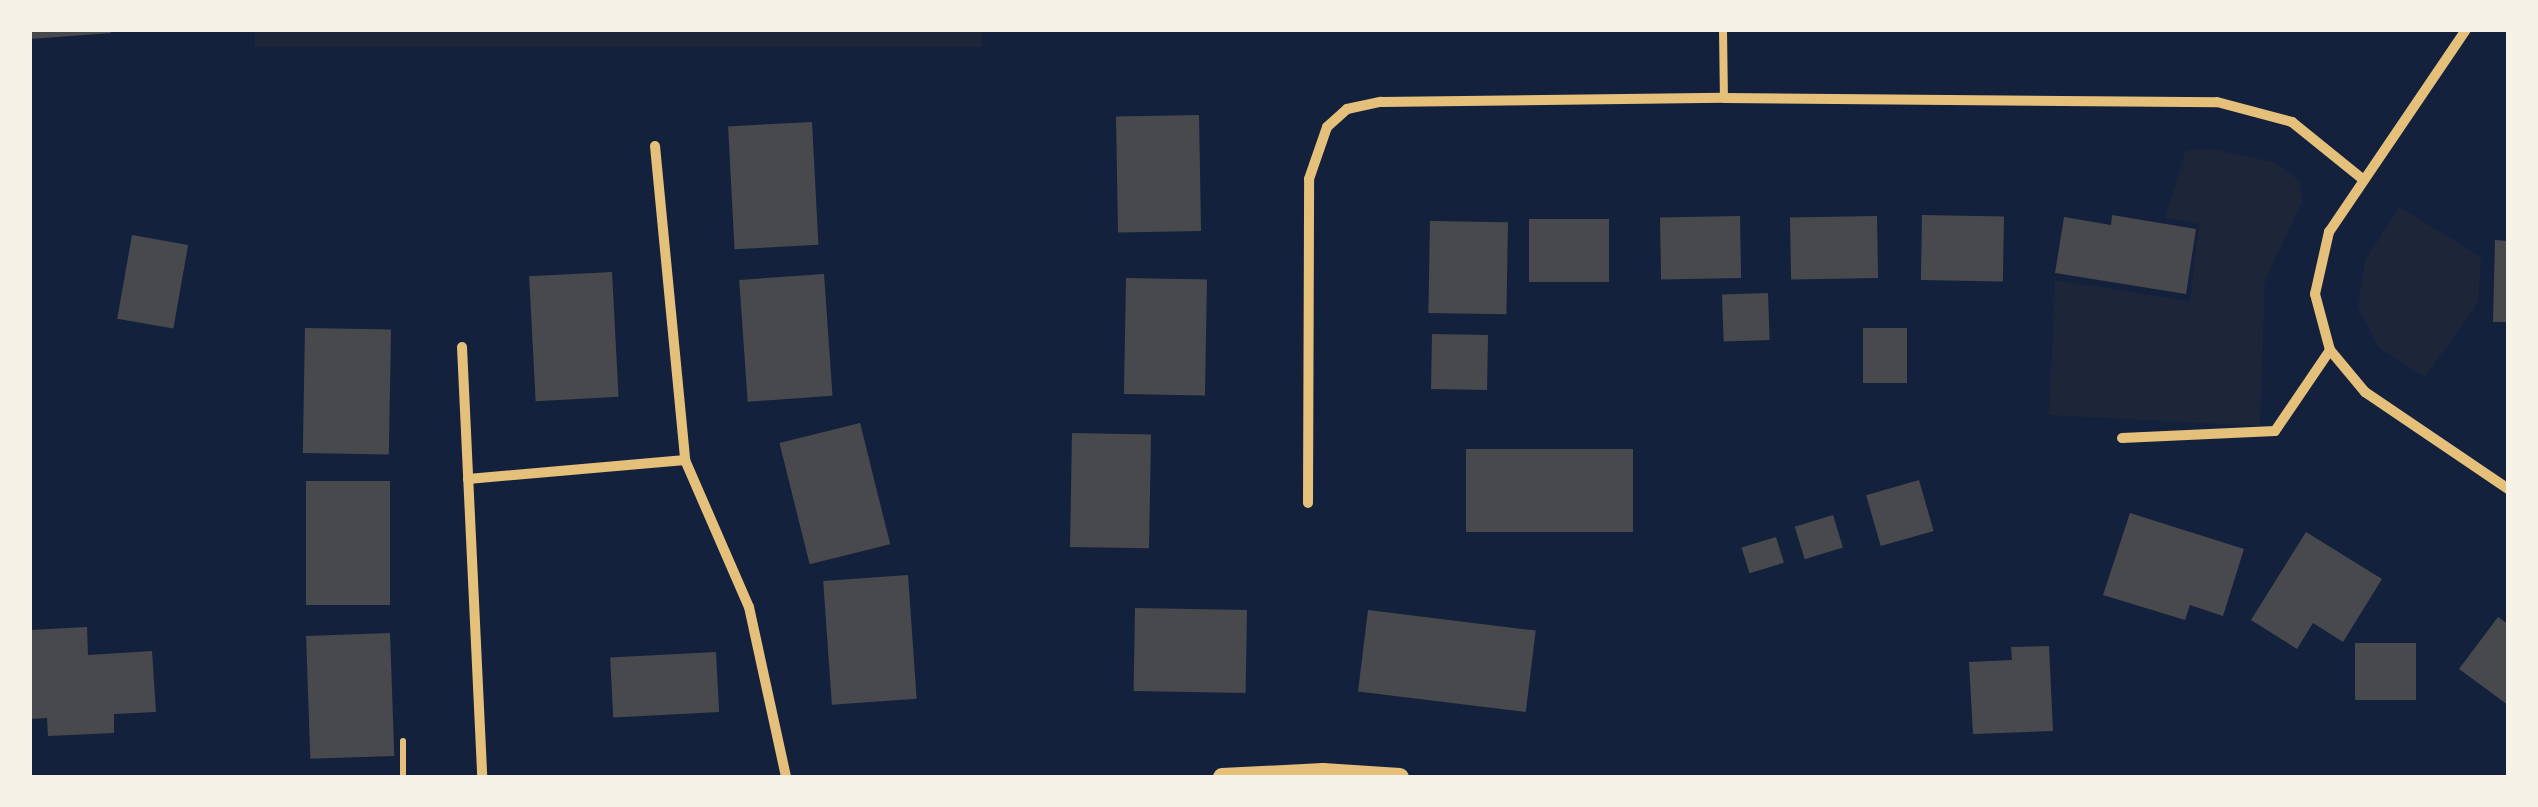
<!DOCTYPE html>
<html>
<head>
<meta charset="utf-8">
<style>
  body { margin:0 }
  #map { position:relative; width:2538px; height:807px; overflow:hidden; background:#14213d; font-family:"Work Sans",sans-serif }
  div>[style] { position:absolute }
  .green>* { inset:0; background:#1d2539; transform-origin:0 0 }
  .building>* { inset:0; background:#48494c; transform-origin:0 0 }
  .path>* { height:6px; margin:-3px; padding:0 3px; transform-origin:3px; border-radius:3px; background:#e5c07b }
  .service>* { height:8px; margin:-4px; padding:0 4px; transform-origin:4px; border-radius:4px; background:#e5c07b }
  .minor>* { height:10px; margin:-5px; padding:0 5px; transform-origin:5px; border-radius:5px; background:#e5c07b }
  .tertiary>* { height:18px; margin:-9px; padding:0 9px; transform-origin:9px; border-radius:9px; background:#e5c07b }
  span { translate:-50% -50%; white-space:nowrap; text-align:center; line-height:1.15; -webkit-text-stroke:10px #f6f1e7; paint-order:stroke }
  .frame { position:absolute; inset:0; border:32px solid #f6f1e7; pointer-events:none }
</style>
</head>
<body>
<div id="map">
  <div class="green">
    <i style="left:255px;top:30px;width:727px;height:17px"></i>
    <i style="clip-path:polygon(2210px 149px,2273px 162px,2300px 181px,2302px 202px,2265px 280px,2260px 426px,2049px 415px,2055px 280px,2190px 301px,2199px 224px,2165px 218px,2186px 150px)"></i>
    <i style="clip-path:polygon(2399px 207px,2481px 257px,2478px 303px,2425px 377px,2379px 348px,2358px 307px,2365px 261px)"></i>
  </div>
  <div class="building">
    <i style="clip-path:polygon(30px 30px,111px 30px,111px 33px,30px 39px)"></i>
    <i style="left:1199px;top:115px;width:116px;height:83px;rotate:89deg"></i>
    <i style="left:812px;top:122px;width:123px;height:84px;rotate:87deg"></i>
    <i style="left:1922px;top:215px;width:82px;height:65px;rotate:1deg"></i>
    <i style="clip-path:polygon(2112px 215px,2196px 229px,2186px 294px,2055px 273px,2064px 217px,2111px 225px)"></i>
    <i style="left:1740px;top:216px;width:62px;height:80px;rotate:89deg"></i>
    <i style="left:1877px;top:216px;width:62px;height:87px;rotate:89deg"></i>
    <i style="left:1609px;top:219px;width:63px;height:80px;rotate:90deg"></i>
    <i style="left:1430px;top:221px;width:78px;height:92px;rotate:1deg"></i>
    <i style="left:132px;top:235px;width:57px;height:85px;rotate:10deg"></i>
    <i style="clip-path:polygon(2495px 240px,2508px 241px,2508px 322px,2493px 322px)"></i>
    <i style="left:612px;top:272px;width:125px;height:83px;rotate:87deg"></i>
    <i style="left:824px;top:274px;width:122px;height:85px;rotate:86deg"></i>
    <i style="left:1126px;top:278px;width:81px;height:116px;rotate:1deg"></i>
    <i style="left:1768px;top:293px;width:47px;height:46px;rotate:88deg"></i>
    <i style="left:305px;top:328px;width:86px;height:125px;rotate:1deg"></i>
    <i style="left:1863px;top:328px;width:44px;height:55px"></i>
    <i style="left:1432px;top:334px;width:56px;height:55px;rotate:1deg"></i>
    <i style="left:860px;top:423px;width:125px;height:83px;rotate:76deg"></i>
    <i style="left:1072px;top:433px;width:79px;height:114px;rotate:1deg"></i>
    <i style="left:1466px;top:449px;width:167px;height:83px"></i>
    <i style="left:1919px;top:480px;width:53px;height:55px;rotate:74deg"></i>
    <i style="left:306px;top:481px;width:84px;height:124px"></i>
    <i style="clip-path:polygon(2130px 513px,2244px 549px,2223px 616px,2190px 605px,2185px 620px,2103px 595px)"></i>
    <i style="left:1833px;top:515px;width:34px;height:40px;rotate:73deg"></i>
    <i style="clip-path:polygon(2306px 532px,2382px 579px,2343px 642px,2313px 623px,2297px 649px,2251px 620px)"></i>
    <i style="left:1776px;top:537px;width:27px;height:36px;rotate:73deg"></i>
    <i style="left:908px;top:575px;width:124px;height:85px;rotate:86deg"></i>
    <i style="left:1135px;top:608px;width:112px;height:83px;rotate:1deg"></i>
    <i style="left:1368px;top:610px;width:169px;height:82px;rotate:7deg"></i>
    <i style="clip-path:polygon(2498px 617px,2508px 624px,2508px 705px,2459px 669px)"></i>
    <i style="clip-path:polygon(87px 627px,88px 655px,152px 651px,156px 712px,114px 714px,114px 733px,48px 736px,47px 718px,30px 719px,30px 630px)"></i>
    <i style="left:390px;top:633px;width:123px;height:84px;rotate:88deg"></i>
    <i style="left:2355px;top:643px;width:61px;height:57px"></i>
    <i style="clip-path:polygon(2049px 646px,2053px 731px,1973px 734px,1969px 662px,2012px 660px,2011px 647px)"></i>
    <i style="left:716px;top:652px;width:60px;height:106px;rotate:87deg"></i>
  </div>
  <div class="path">
    <i style="left:403px;top:777px;width:36px;rotate:-90deg"></i>
  </div>
  <div class="service">
    <i style="left:1723px;top:30px;width:68px;rotate:89.2deg"></i>
  </div>
  <div class="minor">
    <i style="left:655px;top:146px;width:315px;rotate:84.5deg"></i>
    <i style="left:462px;top:347px;width:430px;rotate:87.3deg"></i>
    <i style="left:2330px;top:350px;width:55px;rotate:50.2deg"></i>
    <i style="left:2365px;top:392px;width:173px;rotate:34.1deg"></i>
    <i style="left:2122px;top:438px;width:153px;rotate:-2.6deg"></i>
    <i style="left:2275px;top:431px;width:98px;rotate:-55.8deg"></i>
    <i style="left:2330px;top:350px;width:58px;rotate:-105deg"></i>
    <i style="left:2315px;top:294px;width:64px;rotate:-77.3deg"></i>
    <i style="left:2329px;top:232px;width:244px;rotate:-55.9deg"></i>
    <i style="left:468px;top:479px;width:218px;rotate:-5deg"></i>
    <i style="left:685px;top:460px;width:160px;rotate:66.5deg"></i>
    <i style="left:749px;top:607px;width:174px;rotate:77.7deg"></i>
    <i style="left:1308px;top:503px;width:324px;rotate:-89.8deg"></i>
    <i style="left:1309px;top:179px;width:55px;rotate:-70.9deg"></i>
    <i style="left:1327px;top:127px;width:27px;rotate:-42deg"></i>
    <i style="left:1347px;top:109px;width:35px;rotate:-12deg"></i>
    <i style="left:1381px;top:102px;width:343px;rotate:-0.7deg"></i>
    <i style="left:1724px;top:98px;width:493px;rotate:0.5deg"></i>
    <i style="left:2217px;top:102px;width:78px;rotate:14.9deg"></i>
    <i style="left:2292px;top:122px;width:92px;rotate:38.9deg"></i>
  </div>
  <div class="tertiary">
    <i style="left:1222px;top:777px;width:101px;rotate:-2.8deg"></i>
    <i style="left:1323px;top:772px;width:77px;rotate:3.7deg"></i>
  </div>
  <div class="frame"></div>
</div>
</body>
</html>
